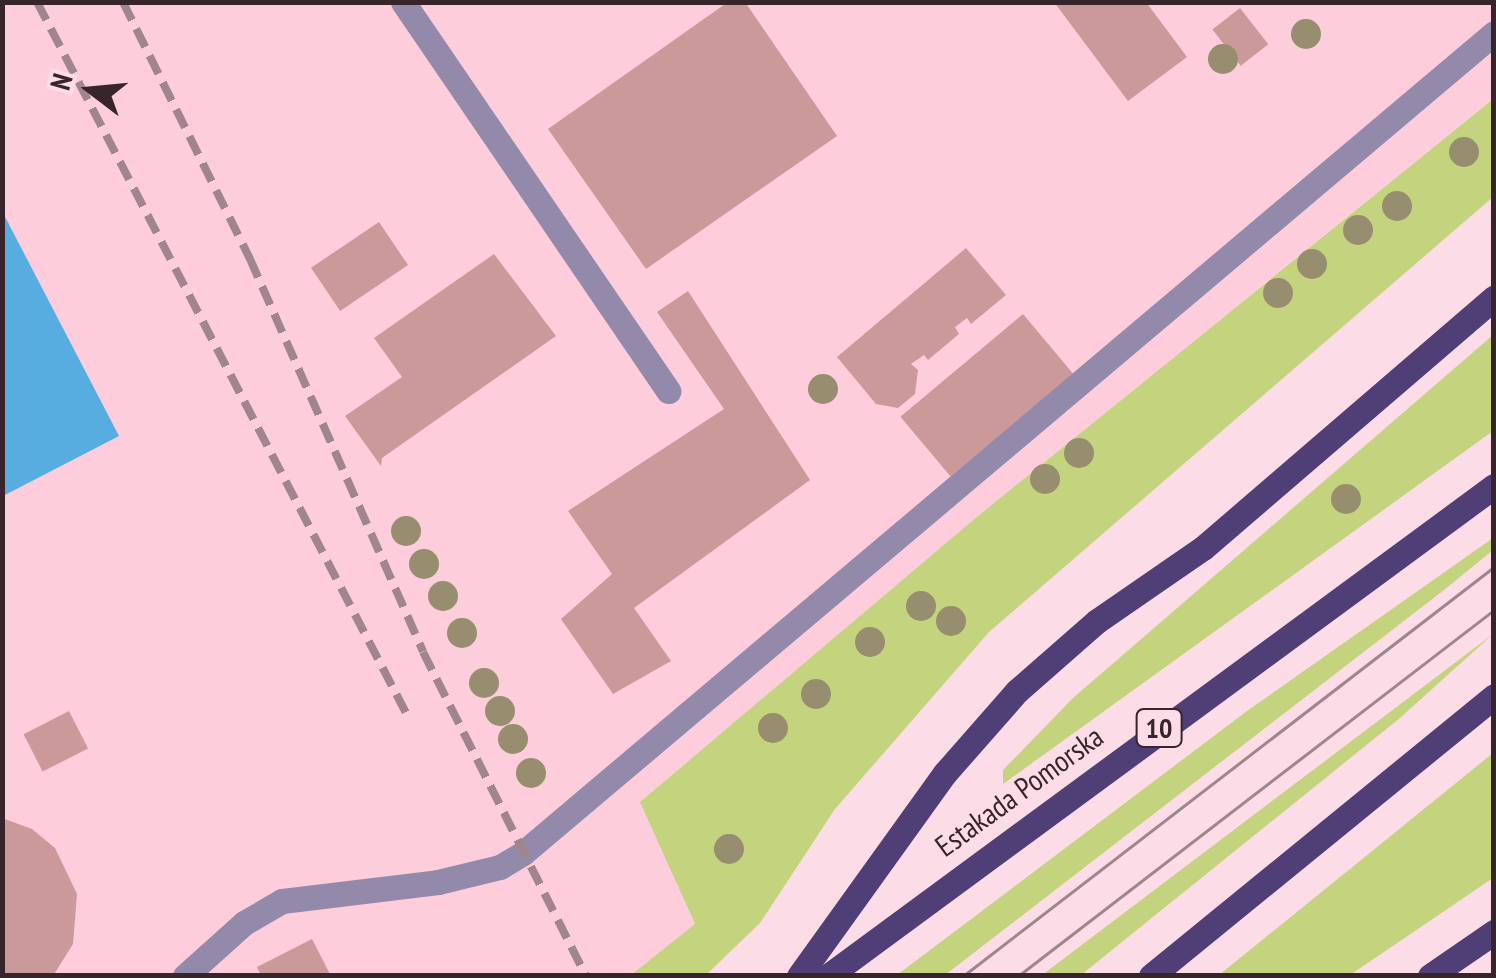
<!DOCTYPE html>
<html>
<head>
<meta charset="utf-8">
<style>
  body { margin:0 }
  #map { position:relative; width:1496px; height:978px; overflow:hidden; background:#fcdde7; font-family:"PT Sans Narrow",sans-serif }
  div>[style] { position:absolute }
  .built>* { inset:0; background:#fdcddc }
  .green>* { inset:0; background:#c4d37e }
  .water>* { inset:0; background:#57addf }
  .building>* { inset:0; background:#cc999a; transform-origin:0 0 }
  .minor>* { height:25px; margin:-12.5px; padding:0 12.5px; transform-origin:12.5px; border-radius:12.5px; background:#938aab }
  .major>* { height:25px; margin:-12.5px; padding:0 12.5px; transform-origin:12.5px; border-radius:12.5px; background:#503e77 }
  .tram>* { height:2.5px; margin:-1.25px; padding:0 1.25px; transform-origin:1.25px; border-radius:1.25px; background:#9f858d }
  .rail>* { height:8px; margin-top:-4px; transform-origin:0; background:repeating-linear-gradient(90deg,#9f858d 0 20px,transparent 0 30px) }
  .trees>* { width:30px; height:30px; margin:-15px; border-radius:50%; background:#978e6f }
  span { translate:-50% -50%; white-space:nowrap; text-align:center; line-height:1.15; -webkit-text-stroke:8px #fcdde7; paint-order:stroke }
  .shield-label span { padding:2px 8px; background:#fcdde7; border:2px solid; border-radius:8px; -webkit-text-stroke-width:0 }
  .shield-label { font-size:28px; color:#38252b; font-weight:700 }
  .street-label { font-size:30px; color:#38252b }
  .frame { position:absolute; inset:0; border:5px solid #38252b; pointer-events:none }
  .north { position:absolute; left:40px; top:40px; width:100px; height:100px; -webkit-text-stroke:8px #fcdde7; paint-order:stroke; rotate:286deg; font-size:28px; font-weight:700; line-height:40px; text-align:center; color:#38252b }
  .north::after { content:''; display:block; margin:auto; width:35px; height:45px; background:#38252b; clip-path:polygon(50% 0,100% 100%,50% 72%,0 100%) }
</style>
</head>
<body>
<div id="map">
  <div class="built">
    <i style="clip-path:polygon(2px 3px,1493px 3px,1493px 98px,978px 516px,641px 801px,695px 925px,633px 975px,3px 975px)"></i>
  </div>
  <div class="green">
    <i style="clip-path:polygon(1493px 99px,1493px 197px,989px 632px,835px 809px,760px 923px,706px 975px,631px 975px,695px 924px,640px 802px,978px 516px)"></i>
    <i style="clip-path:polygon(1493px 335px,1493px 431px,1003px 784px,1003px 770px,1073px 698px)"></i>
    <i style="clip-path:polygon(1493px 538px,1493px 550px,1444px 590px,945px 975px,897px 975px,1247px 711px)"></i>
    <i style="clip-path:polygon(1493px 634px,1400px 718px,1081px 975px,1042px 975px)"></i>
    <i style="clip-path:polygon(1493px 753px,1493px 878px,1350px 975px,1219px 975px)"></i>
  </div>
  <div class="water">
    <i style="clip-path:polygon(2px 211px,119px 436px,3px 496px,2px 496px)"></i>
  </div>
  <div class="building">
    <i style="clip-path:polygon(728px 2px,745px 2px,837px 136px,646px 269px,548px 129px)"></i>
    <i style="clip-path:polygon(1054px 2px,1146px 2px,1187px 57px,1128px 101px)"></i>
    <i style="left:1240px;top:8px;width:46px;height:35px;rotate:52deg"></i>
    <i style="left:379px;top:222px;width:52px;height:82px;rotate:56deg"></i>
    <i style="clip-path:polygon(966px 248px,1006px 295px,971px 324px,967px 318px,955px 327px,959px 334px,928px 360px,924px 355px,911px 364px,918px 370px,915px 394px,898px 408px,876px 404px,837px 357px)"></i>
    <i style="clip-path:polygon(494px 254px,556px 336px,382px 458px,381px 466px,345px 416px,402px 377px,374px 338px)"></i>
    <i style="clip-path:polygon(688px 291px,810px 480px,634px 608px,671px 661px,613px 694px,561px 619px,612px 574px,568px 511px,724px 409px,657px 312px)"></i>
    <i style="left:1023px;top:314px;width:78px;height:160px;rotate:50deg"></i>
    <i style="left:69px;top:711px;width:42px;height:51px;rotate:63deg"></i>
    <i style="clip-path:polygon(2px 818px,32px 829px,55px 848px,77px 894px,73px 944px,53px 976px,2px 976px)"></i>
    <i style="clip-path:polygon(312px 939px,331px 976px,261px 976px,257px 967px)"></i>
  </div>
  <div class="minor">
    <i style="left:403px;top:2px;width:471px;rotate:55.7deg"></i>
    <i style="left:185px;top:976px;width:79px;rotate:-41.9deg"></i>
    <i style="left:244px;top:923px;width:44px;rotate:-30.1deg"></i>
    <i style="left:282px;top:901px;width:157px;rotate:-6.9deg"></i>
    <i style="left:438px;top:882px;width:64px;rotate:-13.6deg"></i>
    <i style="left:500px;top:867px;width:27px;rotate:-31deg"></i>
    <i style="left:523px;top:853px;width:1271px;rotate:-40.18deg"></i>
  </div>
  <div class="major">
    <i style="left:799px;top:976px;width:250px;rotate:-54.3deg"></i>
    <i style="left:945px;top:773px;width:109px;rotate:-48.7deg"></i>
    <i style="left:1017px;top:691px;width:106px;rotate:-41.2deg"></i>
    <i style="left:1097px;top:621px;width:129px;rotate:-34.6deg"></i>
    <i style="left:1203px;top:548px;width:384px;rotate:-40.7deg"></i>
    <i style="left:828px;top:976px;width:827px;rotate:-36.34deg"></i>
    <i style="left:1151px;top:976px;width:443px;rotate:-39.2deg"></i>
    <i style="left:1430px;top:976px;width:78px;rotate:-34.5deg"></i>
  </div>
  <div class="tram">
    <i style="left:963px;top:976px;width:670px;rotate:-37.61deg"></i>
    <i style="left:1018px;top:976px;width:600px;rotate:-37.56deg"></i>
  </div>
  <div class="rail">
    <i style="left:37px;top:2px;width:801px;rotate:62.57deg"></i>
    <i style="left:123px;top:2px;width:287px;rotate:63.7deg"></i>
    <i style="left:250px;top:259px;width:429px;rotate:66.2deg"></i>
    <i style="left:423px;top:652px;width:363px;rotate:63.3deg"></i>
  </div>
  <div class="trees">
    <i style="left:1306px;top:34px"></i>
    <i style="left:1223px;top:59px"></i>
    <i style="left:1464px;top:152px"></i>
    <i style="left:1397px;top:206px"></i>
    <i style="left:1358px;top:230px"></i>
    <i style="left:1312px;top:264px"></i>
    <i style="left:1278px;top:293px"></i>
    <i style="left:823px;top:389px"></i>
    <i style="left:1079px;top:453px"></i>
    <i style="left:1045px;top:479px"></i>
    <i style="left:1346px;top:499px"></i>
    <i style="left:406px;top:531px"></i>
    <i style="left:424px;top:564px"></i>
    <i style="left:443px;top:596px"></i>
    <i style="left:921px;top:606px"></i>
    <i style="left:951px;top:621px"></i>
    <i style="left:462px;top:633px"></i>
    <i style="left:870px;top:642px"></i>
    <i style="left:484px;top:683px"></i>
    <i style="left:816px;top:694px"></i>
    <i style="left:500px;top:711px"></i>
    <i style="left:773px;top:728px"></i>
    <i style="left:513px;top:739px"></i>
    <i style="left:531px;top:773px"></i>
    <i style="left:729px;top:849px"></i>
  </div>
  <div class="shield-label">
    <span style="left:1159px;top:728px">10</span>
  </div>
  <div class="street-label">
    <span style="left:1019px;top:791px;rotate:-36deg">Estakada Pomorska</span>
  </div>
  <div class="frame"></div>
  <div class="north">N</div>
</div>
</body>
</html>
